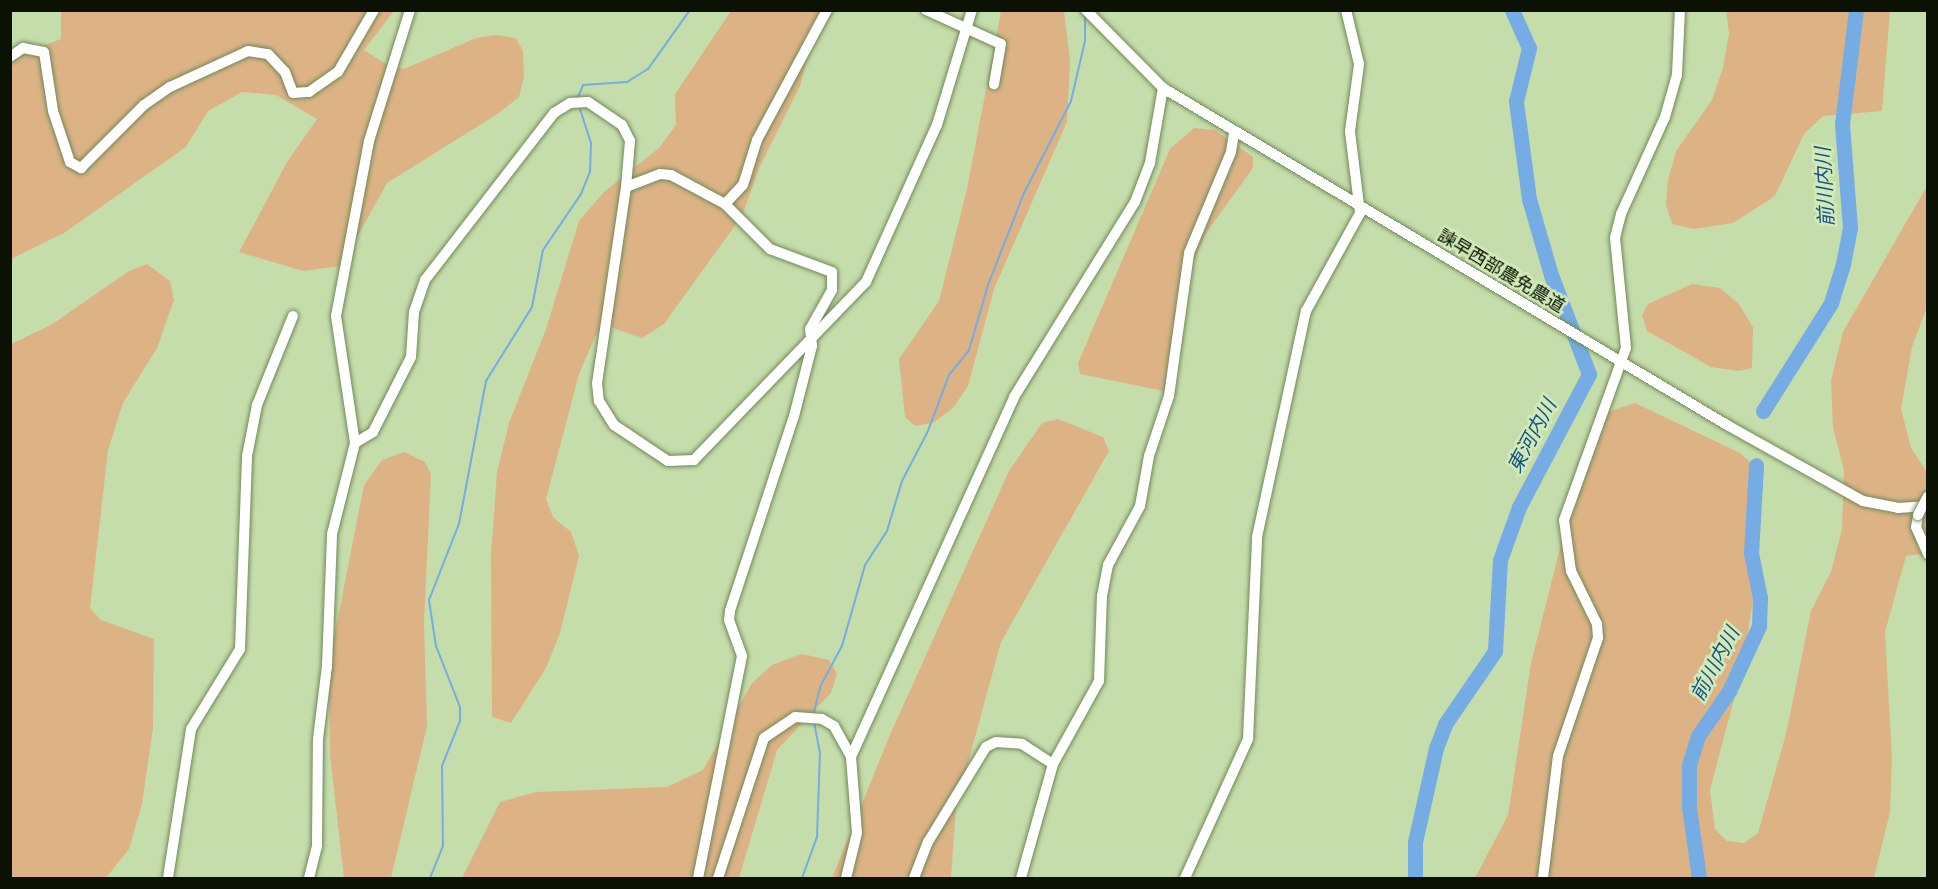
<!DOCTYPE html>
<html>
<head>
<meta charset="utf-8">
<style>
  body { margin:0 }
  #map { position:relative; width:1938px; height:889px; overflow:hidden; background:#c5ddab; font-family:Raleway,"Noto Sans JP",sans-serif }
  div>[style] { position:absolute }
  .green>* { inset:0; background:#ddb386 }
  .stream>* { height:2px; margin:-1px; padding:0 1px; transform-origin:1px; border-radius:1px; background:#74ace3 }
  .river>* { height:15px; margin:-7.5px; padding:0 7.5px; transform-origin:7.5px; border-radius:7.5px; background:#74ace3 }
  .roads { filter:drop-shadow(0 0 2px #728859) drop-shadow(0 0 2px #728859) }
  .minor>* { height:10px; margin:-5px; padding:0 5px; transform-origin:5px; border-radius:5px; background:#fff }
  .bridges { filter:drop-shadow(0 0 2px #728859) drop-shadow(0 0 2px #728859) }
  .minor-bridge>* { height:10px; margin:-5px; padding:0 5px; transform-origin:5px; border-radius:5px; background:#fff }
  span { translate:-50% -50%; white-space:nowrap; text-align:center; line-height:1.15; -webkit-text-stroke:5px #d2eab8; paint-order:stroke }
  .street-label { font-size:18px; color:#0b1203 }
  .water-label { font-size:20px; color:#145285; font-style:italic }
  .frame { position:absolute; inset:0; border:12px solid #0b1203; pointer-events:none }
</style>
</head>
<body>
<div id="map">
  <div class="green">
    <i style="clip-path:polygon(61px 11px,394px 11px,364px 50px,389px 66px,404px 69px,476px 38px,496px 35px,516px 38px,523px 51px,524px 77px,519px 97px,499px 113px,387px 183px,341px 266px,303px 271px,239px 252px,287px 162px,317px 119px,276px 95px,242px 92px,208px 111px,186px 147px,64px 233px,11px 259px,11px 49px,35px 49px,61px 39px)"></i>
    <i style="clip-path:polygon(731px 11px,820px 11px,800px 86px,759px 168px,742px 216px,664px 324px,642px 338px,604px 325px,596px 335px,579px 374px,546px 499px,553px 517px,571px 532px,579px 556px,560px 633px,546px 668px,511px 723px,492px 717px,491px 555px,497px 472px,509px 423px,546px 329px,579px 221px,604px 192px,659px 148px,676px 125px,675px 94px)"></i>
    <i style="clip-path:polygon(1001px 11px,1064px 11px,1070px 60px,1067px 122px,994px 289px,968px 386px,953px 408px,933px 423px,915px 426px,905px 417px,899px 359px,939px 301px,967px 189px)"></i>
    <i style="clip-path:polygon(1726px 11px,1890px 11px,1882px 111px,1823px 116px,1804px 134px,1775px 196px,1733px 223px,1694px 229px,1672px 224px,1666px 204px,1668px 180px,1676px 151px,1712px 100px,1723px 68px,1729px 33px)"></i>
    <i style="clip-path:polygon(1194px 128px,1215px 130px,1253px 157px,1253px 168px,1206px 233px,1189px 272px,1173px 393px,1080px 374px,1078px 363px,1170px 149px)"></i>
    <i style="clip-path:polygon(1927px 186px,1927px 307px,1912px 347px,1901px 409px,1911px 448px,1927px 472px,1927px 562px,1920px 554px,1906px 556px,1885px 632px,1892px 759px,1890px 812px,1874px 878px,1475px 878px,1508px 815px,1531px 663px,1581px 465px,1604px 413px,1635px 403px,1740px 453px,1758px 469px,1761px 518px,1753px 600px,1742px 669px,1710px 790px,1715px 829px,1727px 841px,1744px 843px,1758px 833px,1786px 734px,1811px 611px,1831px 572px,1842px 529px,1844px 470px,1833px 427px,1831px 380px,1843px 332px)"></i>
    <i style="clip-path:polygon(147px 264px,170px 281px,174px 300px,157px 348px,123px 403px,108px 450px,90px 608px,101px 620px,154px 639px,153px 728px,142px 804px,129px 849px,106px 878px,11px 878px,11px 344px,51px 325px,129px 271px)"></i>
    <i style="clip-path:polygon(1692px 284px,1720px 288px,1738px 303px,1753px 327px,1752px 368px,1739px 371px,1711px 367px,1647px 331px,1642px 315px,1648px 304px)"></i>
    <i style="clip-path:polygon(1058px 419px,1103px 437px,1109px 451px,1001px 642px,956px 807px,951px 878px,832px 878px,889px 737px,1009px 471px,1042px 423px)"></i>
    <i style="clip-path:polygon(404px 452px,425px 462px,431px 474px,424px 623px,427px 726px,391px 878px,344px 878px,330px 755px,329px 663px,364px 485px,382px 460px)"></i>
    <i style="clip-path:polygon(802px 654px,829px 660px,837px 674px,831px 693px,777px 750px,739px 878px,462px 878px,500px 802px,536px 792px,667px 787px,703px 770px,752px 683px,772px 665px)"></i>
  </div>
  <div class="stream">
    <i style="left:578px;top:97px;width:13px;rotate:-67deg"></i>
    <i style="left:583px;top:85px;width:44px;rotate:-3.9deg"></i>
    <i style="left:627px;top:82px;width:25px;rotate:-32deg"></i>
    <i style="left:648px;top:69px;width:72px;rotate:-54.6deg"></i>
    <i style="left:813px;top:716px;width:30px;rotate:-76deg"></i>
    <i style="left:820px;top:687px;width:47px;rotate:-61.8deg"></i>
    <i style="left:842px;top:646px;width:84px;rotate:-74.1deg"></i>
    <i style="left:865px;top:565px;width:40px;rotate:-57.1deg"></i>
    <i style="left:887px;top:531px;width:52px;rotate:-73.3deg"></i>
    <i style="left:902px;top:481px;width:56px;rotate:-62.5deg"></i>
    <i style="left:928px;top:431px;width:60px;rotate:-69.4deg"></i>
    <i style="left:949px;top:375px;width:32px;rotate:-51deg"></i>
    <i style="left:969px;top:350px;width:68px;rotate:-73.7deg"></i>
    <i style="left:988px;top:285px;width:99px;rotate:-68.6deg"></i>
    <i style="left:1024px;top:193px;width:103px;rotate:-62.9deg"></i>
    <i style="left:1071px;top:101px;width:62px;rotate:-76.9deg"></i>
    <i style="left:1085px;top:41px;width:28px;rotate:-90deg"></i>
    <i style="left:430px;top:878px;width:35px;rotate:-68deg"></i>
    <i style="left:443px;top:846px;width:80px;rotate:-90.7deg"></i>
    <i style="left:442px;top:766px;width:48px;rotate:-68.2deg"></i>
    <i style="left:460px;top:721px;width:14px;rotate:-90deg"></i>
    <i style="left:460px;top:707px;width:66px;rotate:-111.5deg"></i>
    <i style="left:436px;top:646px;width:47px;rotate:-98.7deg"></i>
    <i style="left:429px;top:600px;width:82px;rotate:-68.5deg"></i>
    <i style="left:459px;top:524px;width:146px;rotate:-79.3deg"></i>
    <i style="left:486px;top:381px;width:87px;rotate:-58.1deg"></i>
    <i style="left:532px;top:307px;width:58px;rotate:-79.1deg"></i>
    <i style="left:543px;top:250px;width:68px;rotate:-55.8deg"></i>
    <i style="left:581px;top:194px;width:24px;rotate:-68deg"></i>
    <i style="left:590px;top:172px;width:29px;rotate:-88deg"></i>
    <i style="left:591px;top:143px;width:36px;rotate:-108deg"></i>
    <i style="left:802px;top:878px;width:44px;rotate:-69.9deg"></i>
    <i style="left:817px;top:837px;width:84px;rotate:-88deg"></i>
    <i style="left:820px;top:753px;width:32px;rotate:-101deg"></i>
  </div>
  <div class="river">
    <i style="left:1763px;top:411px;width:128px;rotate:-57.8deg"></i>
    <i style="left:1831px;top:303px;width:41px;rotate:-72.9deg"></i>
    <i style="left:1843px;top:264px;width:37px;rotate:-79deg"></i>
    <i style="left:1850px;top:228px;width:104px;rotate:-94.4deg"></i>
    <i style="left:1842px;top:124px;width:115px;rotate:-83deg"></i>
    <i style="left:1415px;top:878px;width:36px;rotate:-90deg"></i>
    <i style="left:1415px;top:842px;width:96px;rotate:-77.4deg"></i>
    <i style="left:1436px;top:748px;width:26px;rotate:-69deg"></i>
    <i style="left:1445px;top:724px;width:88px;rotate:-55.6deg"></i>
    <i style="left:1495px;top:651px;width:91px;rotate:-86.9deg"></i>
    <i style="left:1500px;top:560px;width:56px;rotate:-70.3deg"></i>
    <i style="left:1519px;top:507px;width:150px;rotate:-62.2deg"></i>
    <i style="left:1589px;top:374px;width:106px;rotate:-111deg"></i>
    <i style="left:1551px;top:275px;width:79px;rotate:-106.1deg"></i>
    <i style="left:1529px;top:199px;width:99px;rotate:-97.6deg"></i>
    <i style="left:1516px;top:101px;width:55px;rotate:-76.2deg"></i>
    <i style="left:1529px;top:48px;width:42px;rotate:-114.1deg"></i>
    <i style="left:1699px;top:878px;width:72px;rotate:-98deg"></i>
    <i style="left:1689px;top:807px;width:42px;rotate:-90deg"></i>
    <i style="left:1689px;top:765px;width:30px;rotate:-73deg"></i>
    <i style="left:1698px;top:736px;width:55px;rotate:-55.4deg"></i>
    <i style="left:1729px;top:691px;width:72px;rotate:-65.2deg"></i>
    <i style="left:1759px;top:626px;width:28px;rotate:-88deg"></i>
    <i style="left:1760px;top:598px;width:46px;rotate:-101.3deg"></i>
    <i style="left:1751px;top:553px;width:88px;rotate:-86.7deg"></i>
  </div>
  <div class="roads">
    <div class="minor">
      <i style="left:926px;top:10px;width:82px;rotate:24.4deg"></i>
      <i style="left:1001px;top:44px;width:41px;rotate:99.9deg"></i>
      <i style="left:1086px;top:10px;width:110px;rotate:45.4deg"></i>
      <i style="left:1163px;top:88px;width:657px;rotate:30.86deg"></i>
      <i style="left:1727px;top:425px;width:156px;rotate:29.2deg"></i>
      <i style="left:1863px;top:501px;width:36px;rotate:11deg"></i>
      <i style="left:1898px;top:508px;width:30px;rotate:-4deg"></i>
      <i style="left:10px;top:57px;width:16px;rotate:-35deg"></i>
      <i style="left:23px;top:48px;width:21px;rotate:11deg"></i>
      <i style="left:44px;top:52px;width:60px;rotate:81.3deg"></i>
      <i style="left:53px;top:111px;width:54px;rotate:71.6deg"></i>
      <i style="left:70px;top:162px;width:13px;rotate:29deg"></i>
      <i style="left:81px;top:168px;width:89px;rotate:-45deg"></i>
      <i style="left:144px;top:105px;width:32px;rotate:-35deg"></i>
      <i style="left:170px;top:87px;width:86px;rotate:-24.8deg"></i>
      <i style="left:248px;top:51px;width:20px;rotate:9deg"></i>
      <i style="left:268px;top:54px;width:25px;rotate:47deg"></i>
      <i style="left:285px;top:72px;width:22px;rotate:69deg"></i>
      <i style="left:293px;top:93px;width:16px;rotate:-4deg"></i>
      <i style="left:309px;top:92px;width:35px;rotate:-35deg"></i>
      <i style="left:338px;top:72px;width:72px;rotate:-59.9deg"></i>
      <i style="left:626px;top:187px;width:198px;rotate:98.4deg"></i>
      <i style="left:597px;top:383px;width:18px;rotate:84deg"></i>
      <i style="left:599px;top:401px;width:28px;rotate:58deg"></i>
      <i style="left:614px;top:425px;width:65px;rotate:33.7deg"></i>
      <i style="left:668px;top:461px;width:26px;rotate:-2deg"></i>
      <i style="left:694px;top:460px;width:248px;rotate:-46deg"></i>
      <i style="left:866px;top:282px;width:172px;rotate:-65.7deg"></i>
      <i style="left:937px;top:125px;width:120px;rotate:-73.1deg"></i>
      <i style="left:725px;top:204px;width:26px;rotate:-47deg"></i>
      <i style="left:743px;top:185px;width:47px;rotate:-72.7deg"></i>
      <i style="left:757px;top:140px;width:148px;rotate:-61.7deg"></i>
      <i style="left:355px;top:443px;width:21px;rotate:-31deg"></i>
      <i style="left:373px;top:432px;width:84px;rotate:-63.1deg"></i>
      <i style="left:411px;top:357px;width:45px;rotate:-86.2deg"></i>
      <i style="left:414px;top:312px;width:34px;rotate:-71deg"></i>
      <i style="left:425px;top:280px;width:211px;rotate:-52.3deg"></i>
      <i style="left:554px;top:113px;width:19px;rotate:-32deg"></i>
      <i style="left:570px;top:103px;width:18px;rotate:-3deg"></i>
      <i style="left:588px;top:102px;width:41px;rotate:34.1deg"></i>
      <i style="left:622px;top:125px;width:18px;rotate:63deg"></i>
      <i style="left:630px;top:141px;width:46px;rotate:95deg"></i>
      <i style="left:626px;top:187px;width:36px;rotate:-21deg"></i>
      <i style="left:660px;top:174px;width:11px;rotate:5deg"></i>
      <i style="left:671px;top:175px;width:61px;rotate:28.2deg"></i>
      <i style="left:725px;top:204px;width:64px;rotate:45deg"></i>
      <i style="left:770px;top:249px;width:66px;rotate:20.4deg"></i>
      <i style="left:832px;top:272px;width:18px;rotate:90deg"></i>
      <i style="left:832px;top:290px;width:45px;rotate:119.4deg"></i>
      <i style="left:810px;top:329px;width:17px;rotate:83deg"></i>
      <i style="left:812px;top:346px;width:72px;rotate:104.4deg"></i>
      <i style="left:794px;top:416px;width:205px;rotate:108.2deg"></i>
      <i style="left:730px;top:611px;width:9px;rotate:96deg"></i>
      <i style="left:729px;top:620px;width:38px;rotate:70deg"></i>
      <i style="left:742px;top:656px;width:226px;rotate:101.2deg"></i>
      <i style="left:1918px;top:515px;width:12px;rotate:99deg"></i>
      <i style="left:1916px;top:527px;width:30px;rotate:66deg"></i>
      <i style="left:851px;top:757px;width:395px;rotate:-65.6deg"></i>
      <i style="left:1014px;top:397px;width:229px;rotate:-58.2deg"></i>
      <i style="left:1135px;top:202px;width:42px;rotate:-69deg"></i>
      <i style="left:1150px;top:163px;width:76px;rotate:-80.2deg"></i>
      <i style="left:168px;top:878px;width:151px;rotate:-81.2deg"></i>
      <i style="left:191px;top:729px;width:94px;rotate:-58.5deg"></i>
      <i style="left:240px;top:649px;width:193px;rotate:-87.9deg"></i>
      <i style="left:247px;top:456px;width:52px;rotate:-78.9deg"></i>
      <i style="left:257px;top:405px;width:96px;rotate:-68deg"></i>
      <i style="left:309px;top:878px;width:34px;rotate:-76deg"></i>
      <i style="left:317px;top:845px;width:106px;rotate:-89.5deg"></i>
      <i style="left:318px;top:739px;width:74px;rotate:-83deg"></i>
      <i style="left:327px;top:666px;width:132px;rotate:-87.8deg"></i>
      <i style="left:332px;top:534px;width:94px;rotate:-75.8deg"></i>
      <i style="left:355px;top:443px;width:128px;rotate:-98.5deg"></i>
      <i style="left:336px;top:316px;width:178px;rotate:-79.3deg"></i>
      <i style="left:369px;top:141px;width:137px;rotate:-72.6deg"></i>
      <i style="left:718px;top:878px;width:147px;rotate:-71.8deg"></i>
      <i style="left:764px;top:738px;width:37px;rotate:-34deg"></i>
      <i style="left:795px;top:717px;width:27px;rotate:4deg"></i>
      <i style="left:822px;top:719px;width:14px;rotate:30deg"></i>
      <i style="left:834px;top:726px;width:35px;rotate:61deg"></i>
      <i style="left:851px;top:757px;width:76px;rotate:85.5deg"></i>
      <i style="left:857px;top:833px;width:46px;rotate:103.7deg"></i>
      <i style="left:914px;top:878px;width:39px;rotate:-69deg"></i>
      <i style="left:928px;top:842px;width:111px;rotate:-58.6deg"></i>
      <i style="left:986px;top:747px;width:11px;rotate:-27deg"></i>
      <i style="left:996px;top:742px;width:26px;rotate:4deg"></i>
      <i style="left:1022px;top:744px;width:37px;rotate:33deg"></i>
      <i style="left:1021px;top:878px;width:118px;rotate:-74.3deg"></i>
      <i style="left:1053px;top:764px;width:95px;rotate:-61deg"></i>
      <i style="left:1099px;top:681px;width:85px;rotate:-88deg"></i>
      <i style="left:1102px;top:596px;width:32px;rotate:-79deg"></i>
      <i style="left:1108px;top:565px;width:67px;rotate:-61.5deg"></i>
      <i style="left:1140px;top:506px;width:51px;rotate:-79.8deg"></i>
      <i style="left:1149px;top:456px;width:63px;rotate:-71.6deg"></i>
      <i style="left:1169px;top:396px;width:144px;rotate:-82deg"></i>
      <i style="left:1189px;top:253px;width:109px;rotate:-67.4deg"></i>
      <i style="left:1231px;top:152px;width:18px;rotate:-81deg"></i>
      <i style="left:1185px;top:878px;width:153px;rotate:-65.6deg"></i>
      <i style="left:1248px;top:739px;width:202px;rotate:-87.4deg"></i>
      <i style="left:1257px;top:537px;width:231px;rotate:-77.8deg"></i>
      <i style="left:1306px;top:311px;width:112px;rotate:-61.1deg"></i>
      <i style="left:1360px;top:213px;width:83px;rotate:-97deg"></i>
      <i style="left:1350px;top:131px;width:68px;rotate:-82.3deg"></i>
      <i style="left:1359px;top:64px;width:56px;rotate:-103.5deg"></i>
      <i style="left:1543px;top:878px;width:123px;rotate:-83deg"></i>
      <i style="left:1558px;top:756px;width:125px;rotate:-71.3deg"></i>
      <i style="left:1598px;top:638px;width:14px;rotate:-94deg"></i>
      <i style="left:1597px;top:624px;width:59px;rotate:-116.1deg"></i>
      <i style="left:1571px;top:571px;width:51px;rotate:-97.8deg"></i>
      <i style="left:1564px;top:520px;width:183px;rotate:-70.2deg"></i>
      <i style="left:1626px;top:348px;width:111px;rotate:-95.7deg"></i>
      <i style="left:1615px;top:238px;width:25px;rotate:-76deg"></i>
      <i style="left:1621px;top:214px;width:107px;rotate:-65.6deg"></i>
      <i style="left:1665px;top:117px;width:44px;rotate:-74.1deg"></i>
      <i style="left:1677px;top:75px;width:65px;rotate:-87.4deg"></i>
    </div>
  </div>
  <div class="bridges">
    <div class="minor-bridge">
      <i style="left:1918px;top:515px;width:21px;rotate:-62deg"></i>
    </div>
  </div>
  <div class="street-label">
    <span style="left:1501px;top:271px;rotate:31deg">諫早西部農免農道</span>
  </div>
  <div class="water-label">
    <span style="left:1825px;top:187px;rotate:-93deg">前川内川</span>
    <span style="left:1532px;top:436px;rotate:-62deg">東河内川</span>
    <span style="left:1715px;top:664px;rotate:-62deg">前川内川</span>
  </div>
  <div class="frame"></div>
</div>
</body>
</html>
